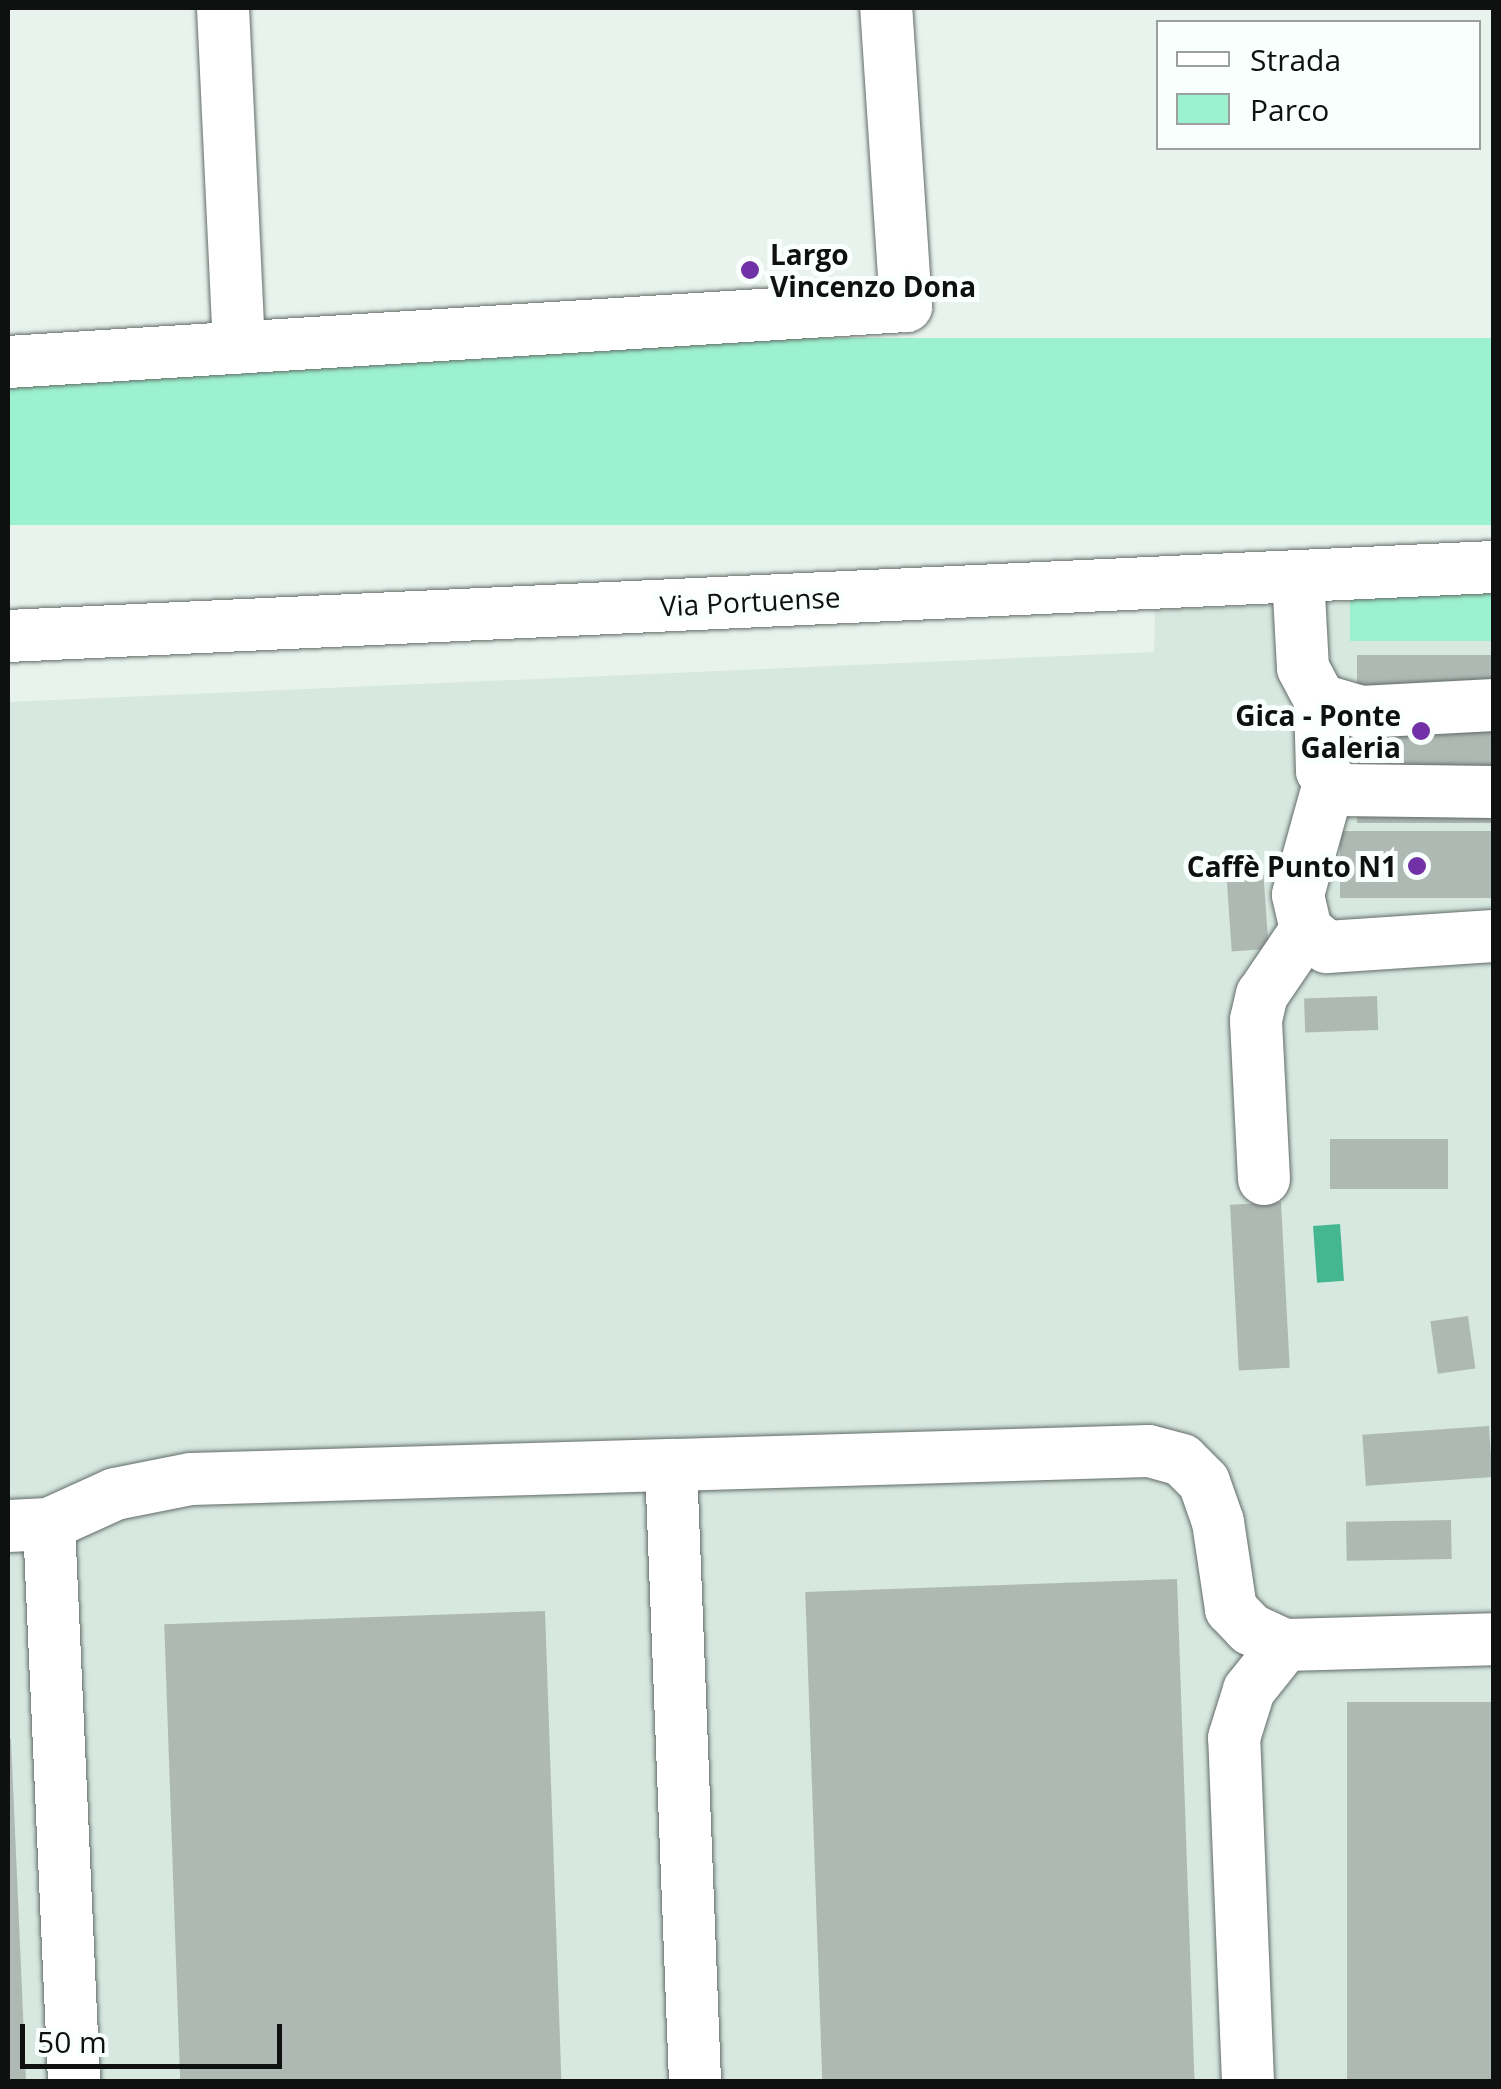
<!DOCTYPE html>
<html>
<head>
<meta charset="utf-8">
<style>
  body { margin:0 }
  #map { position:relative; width:1501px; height:2089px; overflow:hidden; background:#e9f3ee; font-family:"Open Sans",sans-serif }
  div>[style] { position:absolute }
  .built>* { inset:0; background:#d6e8e0 }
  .green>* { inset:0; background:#9cf1d0; transform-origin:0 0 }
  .water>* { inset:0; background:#44b690; transform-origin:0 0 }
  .building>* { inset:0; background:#afb9b4; transform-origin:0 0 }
  .roads { filter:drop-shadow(0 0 2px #636c68) drop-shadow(0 0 2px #636c68) }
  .minor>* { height:52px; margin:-26px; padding:0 26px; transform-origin:26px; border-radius:26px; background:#fff }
  .dots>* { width:28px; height:28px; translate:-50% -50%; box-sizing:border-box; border:5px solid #f9fffc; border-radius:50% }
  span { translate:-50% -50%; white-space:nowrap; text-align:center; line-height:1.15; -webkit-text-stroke:10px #f9fffc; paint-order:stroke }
  .poi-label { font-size:28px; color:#0e1110; font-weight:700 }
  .left { translate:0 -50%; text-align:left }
  .right { translate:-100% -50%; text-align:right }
  .street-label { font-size:28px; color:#0e1110 }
  .frame { position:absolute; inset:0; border:10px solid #0e1110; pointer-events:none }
  .legend { position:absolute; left:1156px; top:20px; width:325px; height:130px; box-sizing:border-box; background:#f9fffc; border:2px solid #9ba09e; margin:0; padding:12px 18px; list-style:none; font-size:30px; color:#0e1110 }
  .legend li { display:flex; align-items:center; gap:20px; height:50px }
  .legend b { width:50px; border:2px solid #9ba09e }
  .scale { position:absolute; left:20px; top:2024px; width:262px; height:45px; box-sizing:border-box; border:5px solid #0e1110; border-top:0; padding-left:12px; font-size:30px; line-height:35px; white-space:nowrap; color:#0e1110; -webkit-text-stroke:8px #f9fffc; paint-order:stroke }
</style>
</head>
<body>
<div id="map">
  <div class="built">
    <i style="clip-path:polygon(1493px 597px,1493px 2081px,8px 2081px,8px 702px,1154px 652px,1155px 610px)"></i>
  </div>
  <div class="green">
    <i style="left:1493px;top:338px;width:187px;height:1487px;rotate:90deg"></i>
    <i style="left:1493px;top:584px;width:57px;height:143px;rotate:90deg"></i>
  </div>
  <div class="water">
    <i style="left:1340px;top:1224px;width:57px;height:27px;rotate:86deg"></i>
  </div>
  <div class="building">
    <i style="left:1494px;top:655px;width:168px;height:137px;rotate:90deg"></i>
    <i style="left:1494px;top:831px;width:67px;height:154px;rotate:90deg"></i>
    <i style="left:1263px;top:868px;width:81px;height:37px;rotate:86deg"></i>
    <i style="left:1377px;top:996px;width:34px;height:73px;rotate:88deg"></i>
    <i style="left:1448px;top:1139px;width:50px;height:118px;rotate:90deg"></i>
    <i style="left:1281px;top:1202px;width:166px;height:51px;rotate:87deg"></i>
    <i style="left:1468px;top:1316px;width:53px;height:38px;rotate:82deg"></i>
    <i style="left:1489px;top:1426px;width:51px;height:127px;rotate:86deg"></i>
    <i style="left:1451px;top:1520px;width:39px;height:105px;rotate:89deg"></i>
    <i style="left:1177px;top:1579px;width:503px;height:372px;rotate:88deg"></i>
    <i style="left:545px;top:1611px;width:471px;height:381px;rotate:88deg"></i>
    <i style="left:1494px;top:1702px;width:380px;height:147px;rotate:90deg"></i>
    <i style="clip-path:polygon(8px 1739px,11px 1739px,26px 2082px,8px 2082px)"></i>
  </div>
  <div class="roads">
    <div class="minor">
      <i style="left:223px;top:8px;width:340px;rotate:87.3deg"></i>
      <i style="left:8px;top:362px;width:900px;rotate:-3.57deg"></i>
      <i style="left:906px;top:306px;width:299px;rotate:-93.8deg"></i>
      <i style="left:1298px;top:576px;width:92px;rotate:86.9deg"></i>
      <i style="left:1303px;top:668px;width:36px;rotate:62deg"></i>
      <i style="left:1320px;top:700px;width:43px;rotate:16.3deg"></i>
      <i style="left:1361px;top:712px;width:133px;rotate:-3deg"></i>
      <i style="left:8px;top:636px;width:1488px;rotate:-2.66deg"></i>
      <i style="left:1320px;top:700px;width:71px;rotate:88.4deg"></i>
      <i style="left:1322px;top:771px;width:25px;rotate:48deg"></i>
      <i style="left:1339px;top:790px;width:155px;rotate:0.7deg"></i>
      <i style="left:1329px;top:783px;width:116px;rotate:105.5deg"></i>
      <i style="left:1298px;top:895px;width:36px;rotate:77deg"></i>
      <i style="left:1306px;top:930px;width:27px;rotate:39deg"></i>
      <i style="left:1327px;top:947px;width:167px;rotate:-3.8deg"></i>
      <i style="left:1264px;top:1179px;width:159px;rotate:-92.9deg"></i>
      <i style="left:1256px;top:1020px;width:26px;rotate:-77deg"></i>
      <i style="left:1262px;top:995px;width:78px;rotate:-55.9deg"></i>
      <i style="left:671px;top:1465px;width:617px;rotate:87.77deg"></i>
      <i style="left:49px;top:1524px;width:559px;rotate:87.43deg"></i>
      <i style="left:8px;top:1526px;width:41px;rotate:-2.8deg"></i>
      <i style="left:49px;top:1524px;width:72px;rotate:-24.4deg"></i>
      <i style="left:115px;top:1494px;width:77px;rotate:-11.2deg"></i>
      <i style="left:191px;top:1479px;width:958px;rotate:-1.67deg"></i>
      <i style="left:1149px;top:1451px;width:34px;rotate:15deg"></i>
      <i style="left:1182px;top:1460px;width:31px;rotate:45deg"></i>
      <i style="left:1204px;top:1482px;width:42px;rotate:70.7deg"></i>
      <i style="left:1218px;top:1522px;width:88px;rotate:81.5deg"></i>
      <i style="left:1231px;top:1609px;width:28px;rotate:46deg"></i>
      <i style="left:1250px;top:1629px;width:38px;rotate:25deg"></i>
      <i style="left:1285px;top:1645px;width:209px;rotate:-1.6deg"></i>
      <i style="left:1248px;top:2082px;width:344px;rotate:-92.3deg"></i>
      <i style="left:1234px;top:1738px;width:50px;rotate:-72.6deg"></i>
      <i style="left:1249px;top:1690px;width:58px;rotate:-51.3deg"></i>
    </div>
  </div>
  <div class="dots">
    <i style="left:750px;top:270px;background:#7232a7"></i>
    <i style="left:1421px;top:731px;background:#7232a7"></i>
    <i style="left:1417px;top:866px;background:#7232a7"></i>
  </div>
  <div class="poi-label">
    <span class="left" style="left:770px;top:270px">Largo<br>Vincenzo Dona</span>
    <span class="right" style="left:1401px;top:731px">Gica - Ponte<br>Galeria</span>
    <span class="right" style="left:1397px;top:866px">Caffè Punto N1</span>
  </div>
  <div class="street-label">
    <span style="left:750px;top:601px;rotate:-3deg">Via Portuense</span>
  </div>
  <div class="frame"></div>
  <ul class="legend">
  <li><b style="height:12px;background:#fff"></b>Strada</li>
  <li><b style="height:28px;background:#9cf1d0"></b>Parco</li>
  </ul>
  <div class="scale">50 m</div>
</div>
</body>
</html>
